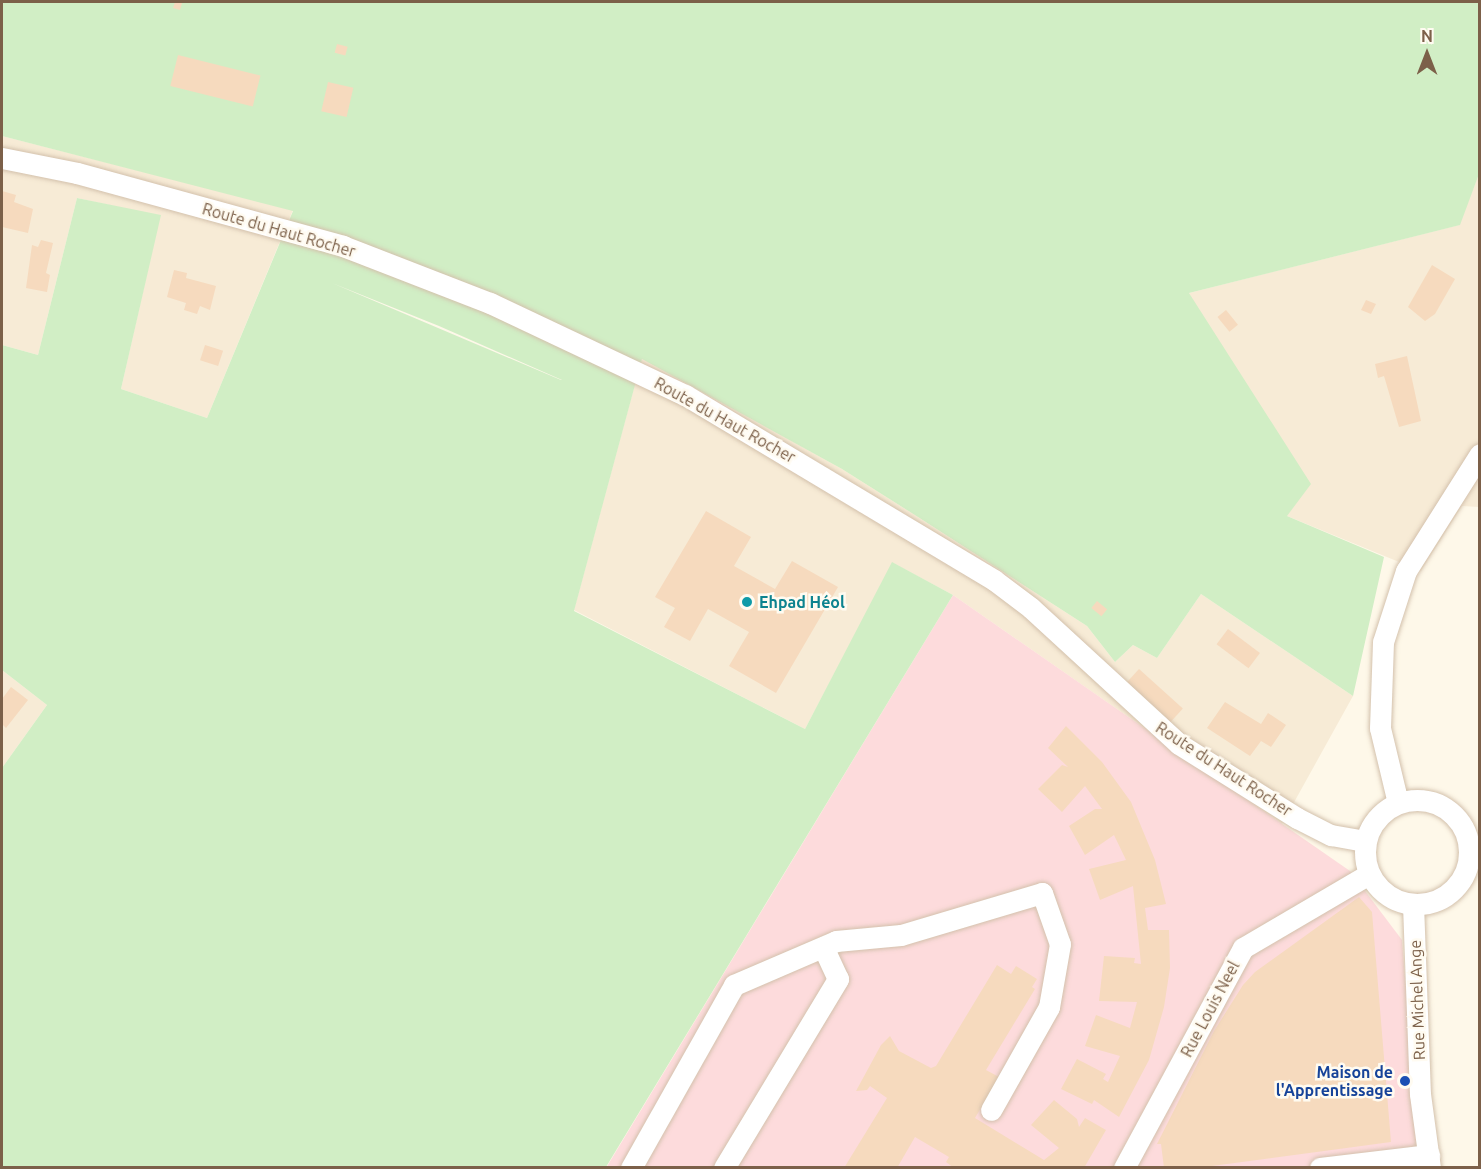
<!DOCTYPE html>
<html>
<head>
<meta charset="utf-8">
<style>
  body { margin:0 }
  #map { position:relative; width:1481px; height:1169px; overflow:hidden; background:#fef8e9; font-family:Ubuntu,sans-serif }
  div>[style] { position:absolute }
  .residential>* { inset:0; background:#f7ebd6 }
  .medical>* { inset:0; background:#fddbdc }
  .green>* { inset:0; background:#d1eec5 }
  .building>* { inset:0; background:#f6dabe; transform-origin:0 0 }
  .roads { filter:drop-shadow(0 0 2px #d3c1ac) drop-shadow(0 0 2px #d3c1ac) }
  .minor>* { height:21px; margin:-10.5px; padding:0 10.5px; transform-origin:10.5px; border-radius:10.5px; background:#fff }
  .minor>.ring { margin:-10.5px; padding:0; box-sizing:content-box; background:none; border:21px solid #fff; border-radius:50% }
  .dots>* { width:16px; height:16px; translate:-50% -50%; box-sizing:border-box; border:3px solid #fffbf1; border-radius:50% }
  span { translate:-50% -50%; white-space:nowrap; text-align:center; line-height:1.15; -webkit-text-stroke:5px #fffbf1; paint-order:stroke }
  .street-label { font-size:16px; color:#7c6049 }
  .culture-label { font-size:16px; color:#0d838f; font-weight:700 }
  .left { translate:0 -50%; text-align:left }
  .transit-label { font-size:16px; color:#164399; font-weight:700 }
  .right { translate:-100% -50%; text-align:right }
  .frame { position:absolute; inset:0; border:3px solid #7c6049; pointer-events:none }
  .north { position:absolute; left:1397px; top:24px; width:60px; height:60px; -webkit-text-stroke:4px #fffbf1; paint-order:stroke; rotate:0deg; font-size:16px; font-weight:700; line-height:24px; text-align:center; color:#7c6049 }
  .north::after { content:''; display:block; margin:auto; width:21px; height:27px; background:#7c6049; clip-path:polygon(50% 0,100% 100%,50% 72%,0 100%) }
</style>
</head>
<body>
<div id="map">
  <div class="residential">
    <i style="clip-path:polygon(2px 136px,293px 210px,207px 418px,121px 389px,160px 216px,77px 198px,38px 355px,2px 345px)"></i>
    <i style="clip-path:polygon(1479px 174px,1479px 507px,1462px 506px,1421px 571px,1287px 516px,1189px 293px,1459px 225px)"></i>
    <i style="clip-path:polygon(642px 358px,842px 469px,918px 517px,1087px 626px,1115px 662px,1133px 645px,1157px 658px,1201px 594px,1353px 696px,1282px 824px,953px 595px,893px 563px,805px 729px,574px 610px)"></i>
    <i style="clip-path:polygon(2px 670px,47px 705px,2px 768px)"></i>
  </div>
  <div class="medical">
    <i style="clip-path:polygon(953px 595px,1350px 871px,1402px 940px,1420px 1167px,606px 1168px)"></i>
  </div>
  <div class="green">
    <i style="clip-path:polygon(evenodd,2px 2px,1479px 2px,1479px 174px,1460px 225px,1189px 293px,1311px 484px,1287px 516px,1384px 557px,1353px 696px,1201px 594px,1157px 658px,1133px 645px,1115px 662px,1087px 626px,918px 517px,842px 469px,642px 359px,574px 611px,805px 729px,892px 562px,953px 595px,606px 1167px,2px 1167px,2px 768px,47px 705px,2px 670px,2px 345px,38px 355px,77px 198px,161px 215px,121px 389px,207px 418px,293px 211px,2px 136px,2px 2px,332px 283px,439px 326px,562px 380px,561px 380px,332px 283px)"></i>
  </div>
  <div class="building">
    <i style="clip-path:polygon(175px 2px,182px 3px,180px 10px,173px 8px)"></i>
    <i style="left:337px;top:44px;width:11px;height:9px;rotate:15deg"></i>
    <i style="left:178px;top:55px;width:85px;height:32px;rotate:14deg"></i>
    <i style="left:328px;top:82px;width:26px;height:30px;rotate:13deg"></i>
    <i style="clip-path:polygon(2px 191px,16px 195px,14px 202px,33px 209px,28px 233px,2px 227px)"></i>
    <i style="clip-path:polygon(41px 240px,53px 243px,46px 273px,50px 275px,47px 292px,26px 288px,32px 245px,38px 247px)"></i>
    <i style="clip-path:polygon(1432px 265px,1455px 279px,1435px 314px,1425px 321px,1408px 307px)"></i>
    <i style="clip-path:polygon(174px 270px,187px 273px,186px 278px,216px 286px,210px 310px,200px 306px,197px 314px,184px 310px,186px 303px,167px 297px)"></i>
    <i style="clip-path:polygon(1366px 300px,1376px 304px,1371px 314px,1361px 310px)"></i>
    <i style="left:1226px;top:310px;width:19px;height:11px;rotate:51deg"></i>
    <i style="left:205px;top:345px;width:19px;height:16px;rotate:18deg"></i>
    <i style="clip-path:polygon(1407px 356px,1421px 421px,1399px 427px,1384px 376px,1378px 378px,1375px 364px)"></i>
    <i style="clip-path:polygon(706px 511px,751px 537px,734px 566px,775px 589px,792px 561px,838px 587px,776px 693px,729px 666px,749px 632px,708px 609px,690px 641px,664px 627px,675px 608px,655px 597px)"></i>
    <i style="left:1097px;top:601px;width:13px;height:9px;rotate:39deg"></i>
    <i style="left:1228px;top:629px;width:40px;height:19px;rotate:37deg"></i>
    <i style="left:1139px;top:669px;width:59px;height:20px;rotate:42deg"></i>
    <i style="clip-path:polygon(11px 687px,28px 700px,6px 728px,2px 724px,2px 699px)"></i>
    <i style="clip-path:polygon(1225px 702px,1261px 724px,1268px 713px,1286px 725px,1271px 747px,1261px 741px,1250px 756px,1207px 728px)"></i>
    <i style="clip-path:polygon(1066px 726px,1102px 762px,1131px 802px,1155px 860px,1166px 904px,1145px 908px,1148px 930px,1169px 930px,1170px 968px,1164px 1007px,1149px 1060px,1119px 1117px,1094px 1100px,1092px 1104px,1061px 1089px,1077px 1059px,1106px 1074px,1103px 1079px,1108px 1082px,1120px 1056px,1085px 1046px,1096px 1015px,1130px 1028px,1137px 1002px,1099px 1001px,1104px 956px,1135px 958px,1134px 963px,1141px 964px,1133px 886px,1100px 900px,1089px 869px,1126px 860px,1114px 835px,1085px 855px,1069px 826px,1095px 809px,1102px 809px,1085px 786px,1062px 812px,1038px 789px,1062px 765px,1068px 767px,1048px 748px)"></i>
    <i style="clip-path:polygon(1359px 897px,1372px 912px,1391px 1142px,1197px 1168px,1164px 1168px,1161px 1144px,1157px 1144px,1214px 1031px,1243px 985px,1255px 972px)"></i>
    <i style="clip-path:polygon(997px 965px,1011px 974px,1016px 966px,1037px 979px,1032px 987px,1035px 989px,986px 1070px,999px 1077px,975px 1118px,1044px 1160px,1059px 1148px,1031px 1125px,1054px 1100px,1077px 1119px,1079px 1127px,1085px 1118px,1106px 1130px,1084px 1168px,954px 1168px,946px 1162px,949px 1157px,915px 1137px,897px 1168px,844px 1168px,887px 1098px,870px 1086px,867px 1090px,856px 1091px,881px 1045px,890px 1036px,899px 1051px,931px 1068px,936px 1066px)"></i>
  </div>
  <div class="roads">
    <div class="minor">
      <i style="left:2px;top:158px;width:76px;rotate:11.3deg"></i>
      <i style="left:77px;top:173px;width:276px;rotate:15.3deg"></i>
      <i style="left:343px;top:246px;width:158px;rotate:21.2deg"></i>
      <i style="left:490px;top:303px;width:216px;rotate:25.3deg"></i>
      <i style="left:685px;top:395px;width:360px;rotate:30.9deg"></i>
      <i style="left:994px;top:580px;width:46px;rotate:37.1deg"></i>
      <i style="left:1031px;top:608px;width:201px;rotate:42.6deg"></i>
      <i style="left:1179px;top:744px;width:139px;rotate:32.1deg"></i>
      <i style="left:1297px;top:818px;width:38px;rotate:27deg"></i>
      <i style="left:1331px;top:835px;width:35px;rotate:10deg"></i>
      <i class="ring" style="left:1365px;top:800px;width:83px;height:83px"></i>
      <i style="left:1398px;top:803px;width:77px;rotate:-103.5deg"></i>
      <i style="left:1380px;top:728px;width:86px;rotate:-88deg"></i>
      <i style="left:1383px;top:642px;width:75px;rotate:-72.1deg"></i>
      <i style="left:1406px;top:571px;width:138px;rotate:-57.7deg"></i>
      <i style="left:1413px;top:904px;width:190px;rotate:87.9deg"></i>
      <i style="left:1420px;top:1094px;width:75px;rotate:82.3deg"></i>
      <i style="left:631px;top:1168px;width:210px;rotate:-60.6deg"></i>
      <i style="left:734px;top:985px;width:111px;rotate:-23.3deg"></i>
      <i style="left:836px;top:941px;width:65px;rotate:-5.3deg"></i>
      <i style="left:901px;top:935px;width:147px;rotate:-16.6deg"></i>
      <i style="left:1042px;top:893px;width:54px;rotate:70.6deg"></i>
      <i style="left:1060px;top:944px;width:64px;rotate:99.9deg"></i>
      <i style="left:1049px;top:1007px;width:118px;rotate:119.4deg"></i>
      <i style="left:724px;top:1168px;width:221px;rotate:-58.9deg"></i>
      <i style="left:838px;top:979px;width:35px;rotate:-115deg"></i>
      <i style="left:1124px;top:1168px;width:250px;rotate:-61.6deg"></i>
      <i style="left:1243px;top:948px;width:146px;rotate:-30.4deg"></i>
      <i style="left:1320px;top:1168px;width:110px;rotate:-6.8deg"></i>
    </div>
  </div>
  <div class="dots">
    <i style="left:747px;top:602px;background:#0f9aa8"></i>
    <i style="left:1405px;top:1081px;background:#1a4fb4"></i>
  </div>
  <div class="street-label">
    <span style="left:279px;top:230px;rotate:16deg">Route du Haut Rocher</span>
    <span style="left:725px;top:420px;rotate:29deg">Route du Haut Rocher</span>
    <span style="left:1224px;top:769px;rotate:33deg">Route du Haut Rocher</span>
    <span style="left:1417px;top:1000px;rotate:-92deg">Rue Michel Ange</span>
    <span style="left:1210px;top:1009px;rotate:-62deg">Rue Louis Neel</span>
  </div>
  <div class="culture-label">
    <span class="left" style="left:759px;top:602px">Ehpad Héol</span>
  </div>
  <div class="transit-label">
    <span class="right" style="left:1393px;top:1081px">Maison de<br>l'Apprentissage</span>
  </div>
  <div class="frame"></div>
  <div class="north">N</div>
</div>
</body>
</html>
